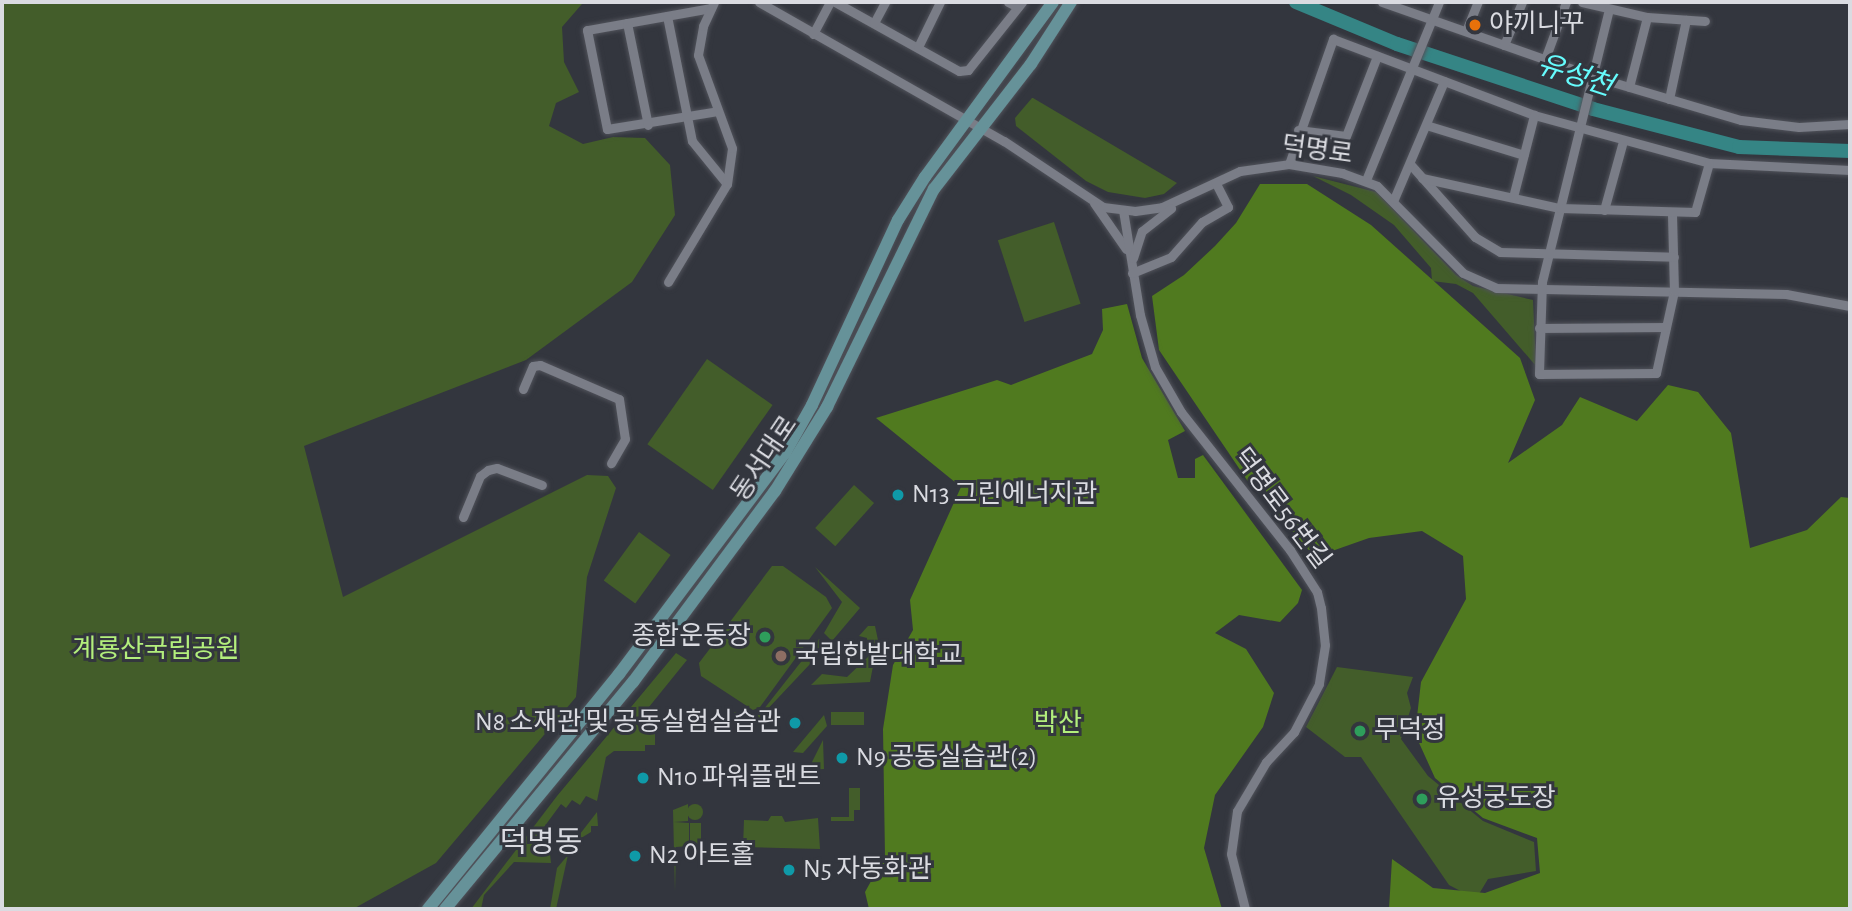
<!DOCTYPE html>
<html>
<head>
<meta charset="utf-8">
<style>
  body { margin:0 }
  #map { position:relative; width:1852px; height:911px; overflow:hidden; background:#33363e; font-family:"Alegreya Sans","Noto Sans KR",sans-serif }
  div>[style] { position:absolute }
  .green>* { inset:0; background:#435d2a; transform-origin:0 0 }
  .round { border-radius:50% }
  .forest>* { inset:0; background:#507a1f }
  .river>* { height:14px; margin:-7px; padding:0 7px; transform-origin:7px; border-radius:7px; background:#358585 }
  .roads { filter:drop-shadow(0 0 2px #50525a) drop-shadow(0 0 2px #50525a) }
  .street>* { height:9px; margin:-4.5px; padding:0 4.5px; transform-origin:4.5px; border-radius:4.5px; background:#7a7d87 }
  .secondary>* { height:12px; margin:-6px; padding:0 6px; transform-origin:6px; border-radius:6px; background:#669299 }
  .dots>* { width:19px; height:19px; translate:-50% -50%; box-sizing:border-box; border:4px solid #33363e; border-radius:50% }
  span { translate:-50% -50%; white-space:nowrap; text-align:center; line-height:1.15; -webkit-text-stroke:6px #33363e; paint-order:stroke }
  .poi-label { font-size:26px; color:#dadbe1 }
  .left { translate:0 -50%; text-align:left }
  .right { translate:-100% -50%; text-align:right }
  .street-label { font-size:26px; color:#dadbe1 }
  .park-label { font-size:26px; color:#b3ef7c }
  .water-label { font-size:28px; color:#66fcfd; font-style:italic }
  .quarter-label { font-size:30px; color:#dadbe1 }
  .frame { position:absolute; inset:0; border:4px solid #dadbe1; pointer-events:none }
</style>
</head>
<body>
<div id="map">
  <div class="green">
    <i style="clip-path:polygon(2px 2px,602px 2px,582px 4px,562px 27px,564px 62px,579px 92px,556px 103px,549px 126px,583px 144px,613px 137px,645px 138px,670px 165px,675px 215px,632px 282px,526px 360px,304px 446px,343px 597px,587px 475px,608px 476px,616px 488px,587px 577px,576px 697px,436px 863px,353px 909px,2px 909px)"></i>
    <i style="clip-path:polygon(1032px 98px,1033px 98px,1177px 183px,1164px 194px,1145px 198px,1108px 192px,1086px 181px,1016px 126px,1015px 118px)"></i>
    <i style="clip-path:polygon(1313px 176px,1376px 192px,1456px 275px,1473px 286px,1533px 300px,1536px 366px,1473px 293px,1456px 284px,1432px 281px,1431px 268px,1394px 225px,1351px 195px)"></i>
    <i style="left:1054px;top:222px;width:86px;height:59px;rotate:72deg"></i>
    <i style="left:707px;top:359px;width:80px;height:104px;rotate:35deg"></i>
    <i style="left:854px;top:485px;width:27px;height:58px;rotate:42deg"></i>
    <i style="left:639px;top:532px;width:39px;height:60px;rotate:36deg"></i>
    <i style="clip-path:polygon(772px 566px,783px 566px,826px 597px,832px 608px,760px 707px,753px 710px,701px 676px,699px 663px)"></i>
    <i style="clip-path:polygon(815px 567px,860px 608px,832px 641px,824px 633px,842px 602px)"></i>
    <i style="clip-path:polygon(868px 626px,875px 626px,878px 640px,870px 682px,811px 685px,822px 674px,847px 677px,868px 657px,867px 638px,859px 636px)"></i>
    <i style="clip-path:polygon(819px 639px,827px 646px,747px 731px,734px 712px,744px 716px,760px 714px)"></i>
    <i style="clip-path:polygon(676px 653px,687px 660px,636px 723px,642px 732px,655px 733px,655px 745px,645px 745px,645px 751px,614px 751px,606px 757px,597px 801px,586px 796px,580px 805px,572px 800px,566px 808px,561px 804px,533px 842px,550px 854px,551px 863px,514px 862px,484px 895px,481px 909px,471px 909px,557px 796px)"></i>
    <i style="clip-path:polygon(1337px 667px,1413px 677px,1407px 693px,1411px 708px,1401px 739px,1428px 776px,1483px 821px,1534px 842px,1536px 871px,1488px 879px,1476px 899px,1449px 885px,1361px 757px,1345px 757px,1306px 727px)"></i>
    <i style="left:831px;top:712px;width:33px;height:13px"></i>
    <i style="clip-path:polygon(824px 715px,827px 726px,803px 753px,793px 752px)"></i>
    <i style="clip-path:polygon(823px 740px,824px 769px,808px 770px)"></i>
    <i style="clip-path:polygon(849px 788px,860px 788px,860px 810px,854px 810px,854px 821px,831px 821px,831px 817px,849px 817px)"></i>
    <i class="round" style="left:687px;top:804px;width:16px;height:16px"></i>
    <i style="clip-path:polygon(688px 804px,688px 821px,674px 822px,689px 823px,689px 846px,676px 847px,675px 892px,673px 810px)"></i>
    <i style="clip-path:polygon(597px 812px,598px 826px,591px 826px,591px 832px,573px 843px)"></i>
    <i style="clip-path:polygon(771px 816px,782px 816px,785px 822px,818px 818px,820px 849px,743px 847px,744px 820px,768px 821px)"></i>
    <i style="left:690px;top:823px;width:11px;height:23px"></i>
    <i style="clip-path:polygon(568px 855px,556px 909px,550px 909px,557px 868px)"></i>
  </div>
  <div class="forest">
    <i style="clip-path:polygon(1260px 184px,1307px 184px,1371px 225px,1520px 358px,1535px 400px,1508px 463px,1562px 425px,1580px 397px,1637px 421px,1668px 385px,1698px 392px,1731px 433px,1750px 548px,1807px 530px,1841px 497px,1850px 498px,1850px 909px,1389px 909px,1392px 859px,1433px 888px,1485px 893px,1540px 873px,1537px 838px,1483px 818px,1435px 778px,1415px 734px,1421px 682px,1466px 599px,1463px 556px,1422px 531px,1369px 538px,1315px 557px,1249px 483px,1159px 350px,1152px 296px,1184px 275px,1215px 246px,1236px 223px)"></i>
    <i style="clip-path:polygon(1127px 304px,1142px 358px,1185px 431px,1168px 440px,1178px 478px,1195px 478px,1195px 459px,1203px 455px,1302px 590px,1298px 603px,1280px 622px,1239px 615px,1215px 633px,1246px 649px,1274px 693px,1263px 727px,1215px 795px,1204px 848px,1222px 909px,869px 909px,865px 892px,885px 856px,883px 729px,893px 665px,913px 630px,910px 600px,961px 487px,876px 418px,997px 380px,1011px 385px,1092px 354px,1103px 330px,1102px 309px)"></i>
  </div>
  <div class="river">
    <i style="left:1296px;top:2px;width:109px;rotate:22.6deg"></i>
    <i style="left:1397px;top:44px;width:206px;rotate:18.3deg"></i>
    <i style="left:1593px;top:109px;width:151px;rotate:14.6deg"></i>
    <i style="left:1739px;top:147px;width:111px;rotate:2.1deg"></i>
  </div>
  <div class="roads">
    <div class="street">
      <i style="left:759px;top:2px;width:282px;rotate:29.6deg"></i>
      <i style="left:1004px;top:141px;width:119px;rotate:33.7deg"></i>
      <i style="left:1103px;top:207px;width:32px;rotate:7deg"></i>
      <i style="left:1135px;top:211px;width:27px;rotate:-8deg"></i>
      <i style="left:1162px;top:207px;width:86px;rotate:-24.8deg"></i>
      <i style="left:1240px;top:171px;width:49px;rotate:-8.1deg"></i>
      <i style="left:1289px;top:164px;width:54px;rotate:9.6deg"></i>
      <i style="left:1342px;top:173px;width:37px;rotate:20deg"></i>
      <i style="left:1377px;top:186px;width:122px;rotate:45.3deg"></i>
      <i style="left:1463px;top:273px;width:36px;rotate:24deg"></i>
      <i style="left:1496px;top:288px;width:290px;rotate:1.2deg"></i>
      <i style="left:1786px;top:294px;width:65px;rotate:10.6deg"></i>
      <i style="left:835px;top:2px;width:142px;rotate:29.1deg"></i>
      <i style="left:959px;top:71px;width:9px;rotate:-6deg"></i>
      <i style="left:968px;top:70px;width:87px;rotate:-51.5deg"></i>
      <i style="left:1008px;top:2px;width:11px;rotate:27deg"></i>
      <i style="left:1382px;top:2px;width:223px;rotate:19.4deg"></i>
      <i style="left:1592px;top:76px;width:155px;rotate:16.5deg"></i>
      <i style="left:1741px;top:120px;width:58px;rotate:6.9deg"></i>
      <i style="left:1799px;top:127px;width:51px;rotate:-3.4deg"></i>
      <i style="left:1582px;top:2px;width:67px;rotate:13deg"></i>
      <i style="left:1647px;top:17px;width:58px;rotate:3.9deg"></i>
      <i style="left:711px;top:8px;width:126px;rotate:169.9deg"></i>
      <i style="left:587px;top:30px;width:101px;rotate:78.6deg"></i>
      <i style="left:607px;top:129px;width:112px;rotate:-9.2deg"></i>
      <i style="left:1609px;top:9px;width:281px;rotate:103.8deg"></i>
      <i style="left:1542px;top:282px;width:92px;rotate:91.9deg"></i>
      <i style="left:1539px;top:374px;width:117px;rotate:-0.5deg"></i>
      <i style="left:1656px;top:373px;width:84px;rotate:-77.6deg"></i>
      <i style="left:1674px;top:291px;width:78px;rotate:-91.5deg"></i>
      <i style="left:667px;top:16px;width:127px;rotate:78.7deg"></i>
      <i style="left:692px;top:141px;width:55px;rotate:50.9deg"></i>
      <i style="left:627px;top:23px;width:104px;rotate:78.4deg"></i>
      <i style="left:874px;top:23px;width:24px;rotate:-62deg"></i>
      <i style="left:1466px;top:31px;width:31px;rotate:-68deg"></i>
      <i style="left:813px;top:34px;width:36px;rotate:-62deg"></i>
      <i style="left:1504px;top:45px;width:47px;rotate:-67.3deg"></i>
      <i style="left:918px;top:47px;width:50px;rotate:-63.9deg"></i>
      <i style="left:1545px;top:59px;width:61px;rotate:-69.8deg"></i>
      <i style="left:1629px;top:87px;width:72px;rotate:-75.6deg"></i>
      <i style="left:1669px;top:99px;width:81px;rotate:-77.9deg"></i>
      <i style="left:1426px;top:125px;width:102px;rotate:17deg"></i>
      <i style="left:1298px;top:130px;width:48px;rotate:7.1deg"></i>
      <i style="left:1346px;top:136px;width:86px;rotate:-68.8deg"></i>
      <i style="left:1289px;top:164px;width:133px;rotate:-70.6deg"></i>
      <i style="left:1333px;top:39px;width:215px;rotate:20.7deg"></i>
      <i style="left:1534px;top:115px;width:181px;rotate:15.3deg"></i>
      <i style="left:1709px;top:163px;width:141px;rotate:2.8deg"></i>
      <i style="left:1410px;top:164px;width:98px;rotate:48.3deg"></i>
      <i style="left:1475px;top:237px;width:29px;rotate:31deg"></i>
      <i style="left:1500px;top:252px;width:174px;rotate:1.6deg"></i>
      <i style="left:1422px;top:178px;width:141px;rotate:12.3deg"></i>
      <i style="left:1560px;top:208px;width:135px;rotate:1.7deg"></i>
      <i style="left:1695px;top:212px;width:51px;rotate:-74.1deg"></i>
      <i style="left:1366px;top:180px;width:192px;rotate:-67.7deg"></i>
      <i style="left:1513px;top:197px;width:85px;rotate:-75.6deg"></i>
      <i style="left:1394px;top:199px;width:128px;rotate:-67deg"></i>
      <i style="left:1094px;top:203px;width:56px;rotate:55.2deg"></i>
      <i style="left:1123px;top:210px;width:106px;rotate:80.8deg"></i>
      <i style="left:1140px;top:315px;width:54px;rotate:73.9deg"></i>
      <i style="left:1155px;top:367px;width:52px;rotate:60deg"></i>
      <i style="left:1181px;top:412px;width:176px;rotate:51.7deg"></i>
      <i style="left:1290px;top:550px;width:50px;rotate:57.3deg"></i>
      <i style="left:1317px;top:592px;width:16px;rotate:76deg"></i>
      <i style="left:1321px;top:608px;width:37px;rotate:84deg"></i>
      <i style="left:1325px;top:645px;width:39px;rotate:99deg"></i>
      <i style="left:1319px;top:684px;width:54px;rotate:117.5deg"></i>
      <i style="left:1294px;top:732px;width:41px;rotate:133deg"></i>
      <i style="left:1266px;top:762px;width:57px;rotate:120.6deg"></i>
      <i style="left:1237px;top:811px;width:43px;rotate:97.9deg"></i>
      <i style="left:1231px;top:854px;width:57px;rotate:75.7deg"></i>
      <i style="left:1604px;top:210px;width:72px;rotate:-74.6deg"></i>
      <i style="left:1133px;top:258px;width:28px;rotate:-72deg"></i>
      <i style="left:1142px;top:231px;width:37px;rotate:-38deg"></i>
      <i style="left:1132px;top:273px;width:42px;rotate:-22.3deg"></i>
      <i style="left:1171px;top:257px;width:47px;rotate:-48.5deg"></i>
      <i style="left:1202px;top:222px;width:30px;rotate:-30deg"></i>
      <i style="left:1228px;top:207px;width:27px;rotate:-117deg"></i>
      <i style="left:668px;top:282px;width:114px;rotate:-59deg"></i>
      <i style="left:727px;top:184px;width:36px;rotate:-82deg"></i>
      <i style="left:732px;top:148px;width:99px;rotate:-110.1deg"></i>
      <i style="left:698px;top:55px;width:29px;rotate:-80deg"></i>
      <i style="left:703px;top:26px;width:26px;rotate:-65deg"></i>
      <i style="left:1539px;top:328px;width:127px;rotate:-0.5deg"></i>
      <i style="left:523px;top:389px;width:25px;rotate:-67deg"></i>
      <i style="left:533px;top:366px;width:7px;rotate:-8deg"></i>
      <i style="left:540px;top:365px;width:86px;rotate:23.3deg"></i>
      <i style="left:619px;top:399px;width:40px;rotate:81.5deg"></i>
      <i style="left:625px;top:439px;width:28px;rotate:120deg"></i>
      <i style="left:463px;top:517px;width:44px;rotate:-67.5deg"></i>
      <i style="left:480px;top:476px;width:10px;rotate:-37deg"></i>
      <i style="left:488px;top:470px;width:9px;rotate:-13deg"></i>
      <i style="left:497px;top:468px;width:48px;rotate:20.7deg"></i>
    </div>
    <div class="secondary">
      <i style="left:428px;top:909px;width:303px;rotate:-50.9deg"></i>
      <i style="left:619px;top:674px;width:276px;rotate:-53.1deg"></i>
      <i style="left:785px;top:453px;width:55px;rotate:-60.6deg"></i>
      <i style="left:812px;top:405px;width:204px;rotate:-65.1deg"></i>
      <i style="left:898px;top:220px;width:51px;rotate:-57.9deg"></i>
      <i style="left:925px;top:177px;width:217px;rotate:-53.8deg"></i>
      <i style="left:445px;top:909px;width:295px;rotate:-50.4deg"></i>
      <i style="left:633px;top:682px;width:238px;rotate:-53.4deg"></i>
      <i style="left:775px;top:491px;width:99px;rotate:-58.2deg"></i>
      <i style="left:827px;top:407px;width:243px;rotate:-63.9deg"></i>
      <i style="left:934px;top:189px;width:158px;rotate:-52.2deg"></i>
      <i style="left:1031px;top:64px;width:74px;rotate:-57.2deg"></i>
    </div>
  </div>
  <div class="dots">
    <i style="left:1475px;top:25px;background:#e8710a"></i>
    <i style="left:898px;top:495px;background:#0f9aa8"></i>
    <i style="left:765px;top:637px;background:#2e9e5b"></i>
    <i style="left:781px;top:656px;background:#8d6e63"></i>
    <i style="left:795px;top:723px;background:#0f9aa8"></i>
    <i style="left:1360px;top:731px;background:#2e9e5b"></i>
    <i style="left:842px;top:758px;background:#0f9aa8"></i>
    <i style="left:643px;top:778px;background:#0f9aa8"></i>
    <i style="left:1422px;top:799px;background:#2e9e5b"></i>
    <i style="left:635px;top:856px;background:#0f9aa8"></i>
    <i style="left:789px;top:870px;background:#0f9aa8"></i>
  </div>
  <div class="poi-label">
    <span class="left" style="left:1489px;top:25px">야끼니꾸</span>
    <span class="left" style="left:912px;top:495px">N13 그린에너지관</span>
    <span class="right" style="left:751px;top:637px">종합운동장</span>
    <span class="left" style="left:795px;top:656px">국립한밭대학교</span>
    <span class="right" style="left:781px;top:723px">N8 소재관 및 공동실험실습관</span>
    <span class="left" style="left:1374px;top:731px">무덕정</span>
    <span class="left" style="left:856px;top:758px">N9 공동실습관(2)</span>
    <span class="left" style="left:657px;top:778px">N10 파워플랜트</span>
    <span class="left" style="left:1436px;top:799px">유성궁도장</span>
    <span class="left" style="left:649px;top:856px">N2 아트홀</span>
    <span class="left" style="left:803px;top:870px">N5 자동화관</span>
  </div>
  <div class="street-label">
    <span style="left:1317px;top:151px;rotate:8deg">덕명로</span>
    <span style="left:765px;top:459px;rotate:-56deg">동서대로</span>
    <span style="left:1281px;top:509px;rotate:53deg">덕명로56번길</span>
  </div>
  <div class="park-label">
    <span style="left:156px;top:650px">계룡산국립공원</span>
    <span style="left:1058px;top:724px">박산</span>
  </div>
  <div class="water-label">
    <span style="left:1575px;top:76px;rotate:18deg">유성천</span>
  </div>
  <div class="quarter-label">
    <span style="left:541px;top:843px">덕명동</span>
  </div>
  <div class="frame"></div>
</div>
</body>
</html>
